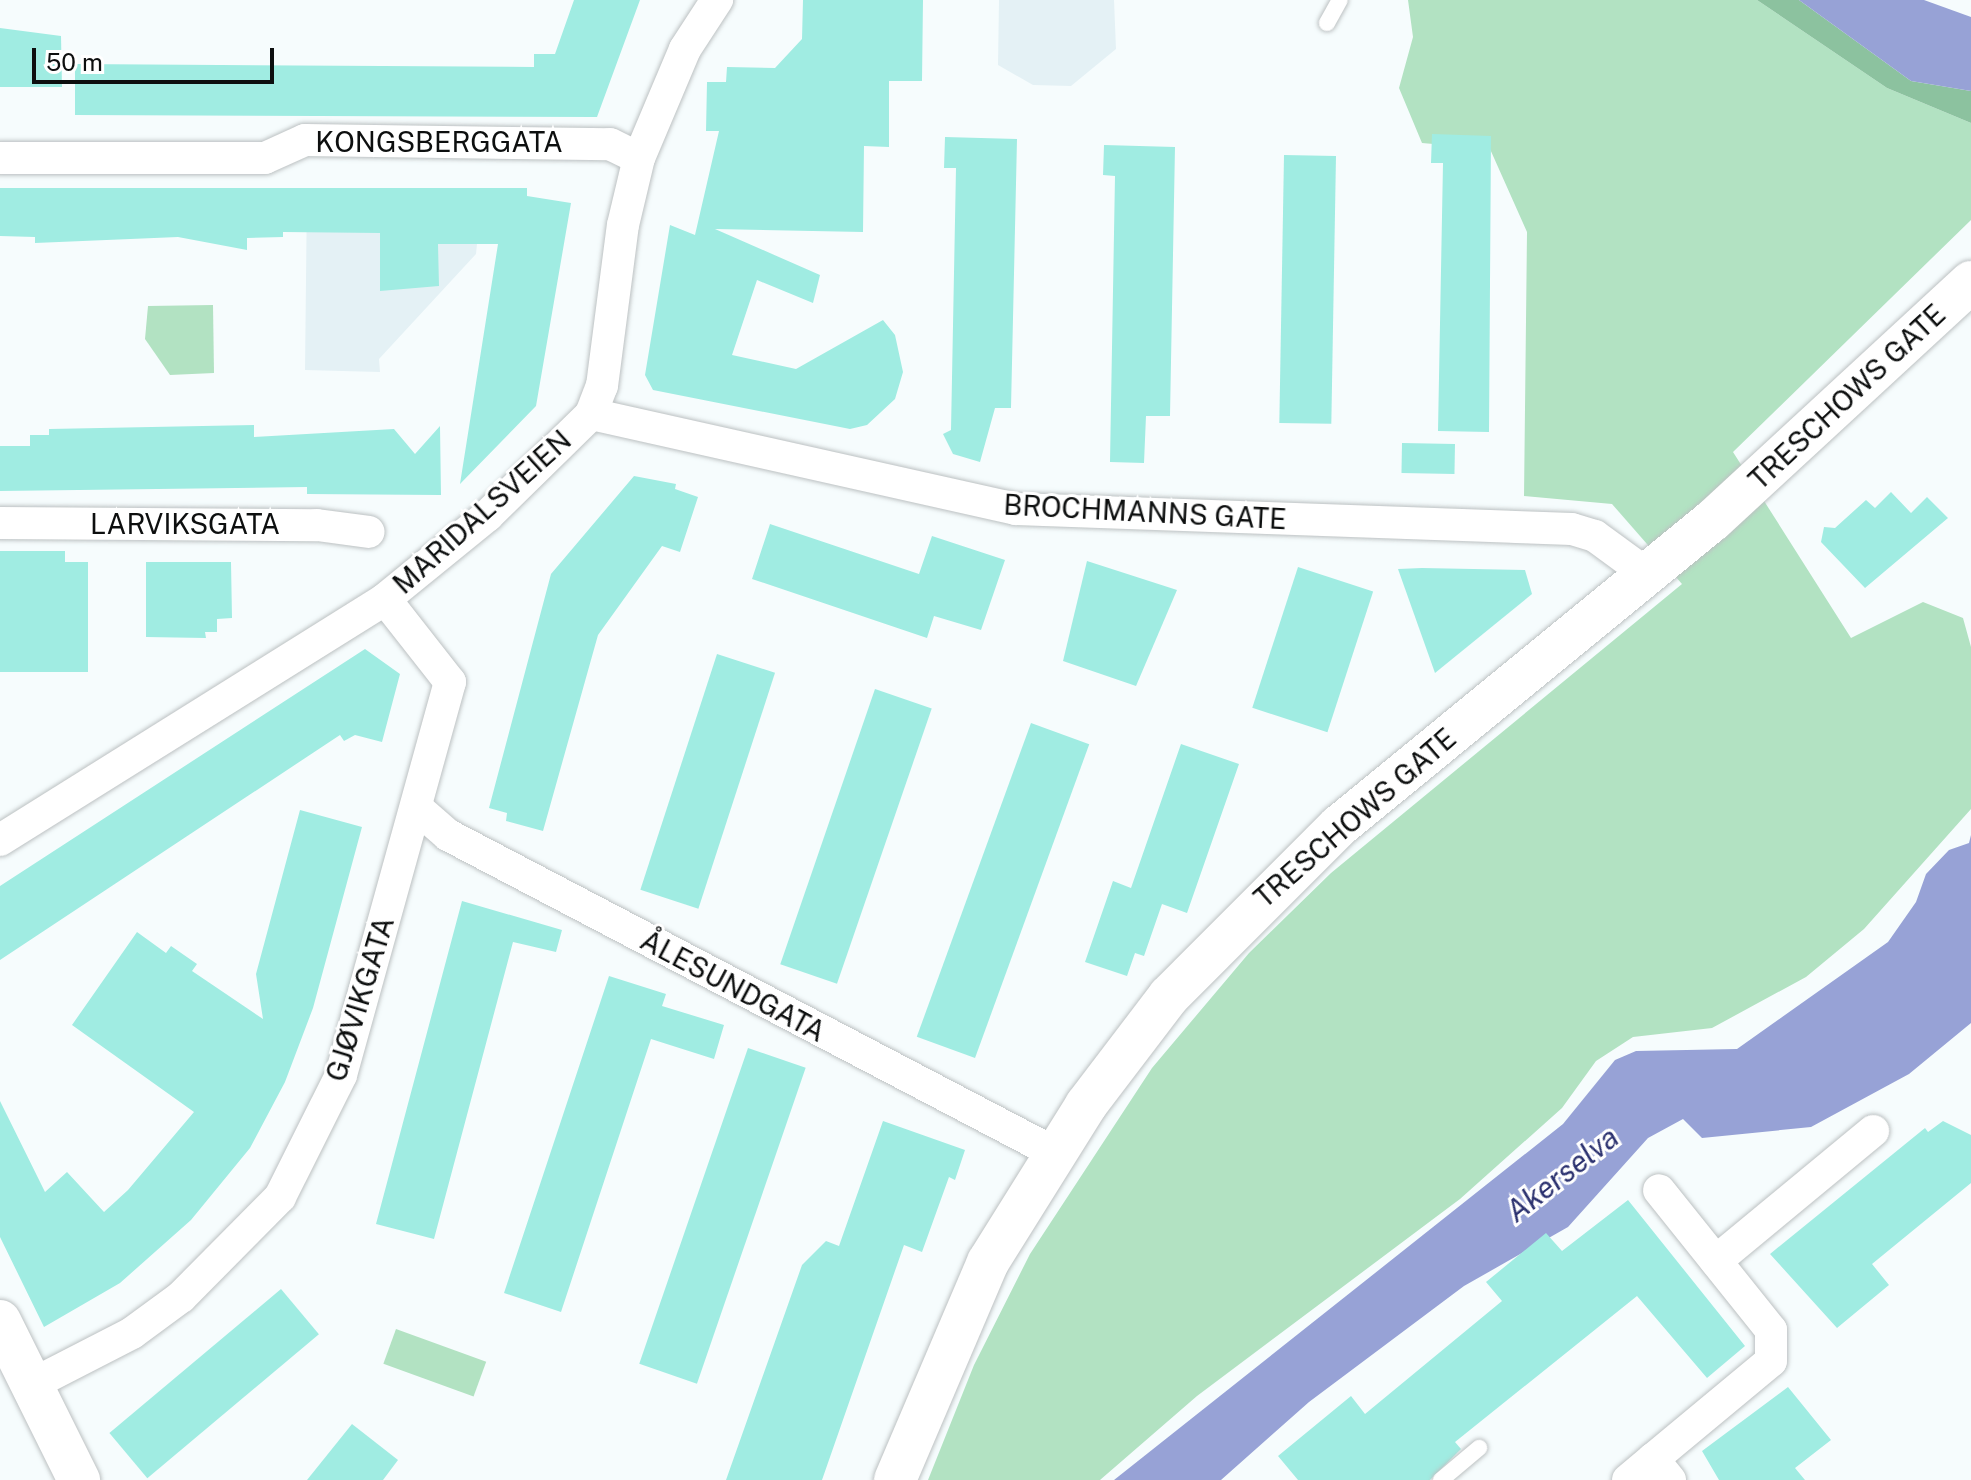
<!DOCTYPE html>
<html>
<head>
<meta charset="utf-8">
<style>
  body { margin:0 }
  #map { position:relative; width:1971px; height:1480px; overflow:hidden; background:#f6fcfd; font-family:"Public Sans",sans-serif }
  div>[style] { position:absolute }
  .built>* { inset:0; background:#e4f1f5 }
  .green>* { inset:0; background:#b2e2c2; transform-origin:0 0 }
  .forest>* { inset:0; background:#8cc29f }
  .water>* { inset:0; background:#97a2d6 }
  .building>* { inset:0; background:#a0ece2; transform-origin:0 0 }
  .roads { filter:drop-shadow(0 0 2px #bcc1c2) drop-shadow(0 0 2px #bcc1c2) }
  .service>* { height:16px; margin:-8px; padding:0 8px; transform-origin:8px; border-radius:8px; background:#fff }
  .minor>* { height:32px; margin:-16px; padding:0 16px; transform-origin:16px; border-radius:16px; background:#fff }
  .tertiary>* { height:42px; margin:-21px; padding:0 21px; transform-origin:21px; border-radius:21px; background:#fff }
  span { translate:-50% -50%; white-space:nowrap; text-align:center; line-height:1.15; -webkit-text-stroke:6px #fff; paint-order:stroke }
  .street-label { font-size:28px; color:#0d0f0f }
  .water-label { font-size:30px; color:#2b316f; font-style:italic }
  .scale { position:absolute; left:32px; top:48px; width:242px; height:36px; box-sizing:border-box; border:4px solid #0d0f0f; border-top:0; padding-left:10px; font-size:24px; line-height:28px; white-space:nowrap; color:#0d0f0f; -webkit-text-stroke:6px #fff; paint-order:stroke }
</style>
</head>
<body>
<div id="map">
  <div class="built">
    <i style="clip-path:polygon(999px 0,1114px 0,1116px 49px,1071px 86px,1033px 85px,998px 65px)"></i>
    <i style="clip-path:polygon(307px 189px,477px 244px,476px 254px,379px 359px,380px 372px,305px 370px)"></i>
  </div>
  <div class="green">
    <i style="clip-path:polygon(1408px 0,1757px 0,1887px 88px,1971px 123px,1971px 220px,1733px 452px,1851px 638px,1923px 602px,1963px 618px,1971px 647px,1971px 809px,1864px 929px,1806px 977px,1712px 1028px,1633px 1037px,1596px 1061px,1562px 1108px,1460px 1199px,1197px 1396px,1100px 1480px,928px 1480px,974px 1365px,1030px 1254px,1152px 1068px,1249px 953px,1331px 873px,1682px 584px,1612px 504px,1524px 496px,1527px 232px,1490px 149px,1422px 143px,1399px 88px,1413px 37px)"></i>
    <i style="clip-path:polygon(213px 305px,214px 373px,170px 375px,145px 339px,148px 306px)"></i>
    <i style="left:396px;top:1329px;width:96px;height:37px;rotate:20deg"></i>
  </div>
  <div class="forest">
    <i style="clip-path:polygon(1757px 0,1799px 0,1911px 81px,1971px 91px,1971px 123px,1887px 88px)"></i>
  </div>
  <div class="water">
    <i style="clip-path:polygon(1799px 0,1924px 0,1971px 17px,1971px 91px,1911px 81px)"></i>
    <i style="clip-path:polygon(1971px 835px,1971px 1023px,1909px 1074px,1811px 1127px,1702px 1138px,1683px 1119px,1648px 1138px,1568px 1227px,1464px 1286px,1309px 1402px,1221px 1480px,1114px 1480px,1563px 1124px,1615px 1060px,1636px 1051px,1737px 1049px,1888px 942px,1916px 902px,1926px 874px,1949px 850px,1969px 843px)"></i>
  </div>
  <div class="building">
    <i style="clip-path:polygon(574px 0,640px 0,597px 117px,75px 115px,75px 64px,534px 67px,534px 54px,555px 54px)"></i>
    <i style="clip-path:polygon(803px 0,923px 0,922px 81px,889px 81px,889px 147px,864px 146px,863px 232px,715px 229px,820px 275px,813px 303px,757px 280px,732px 355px,796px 369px,883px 320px,895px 335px,903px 372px,895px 399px,867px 425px,850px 429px,653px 390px,645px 375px,670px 225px,695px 235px,719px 131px,706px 131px,707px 82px,726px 82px,727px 67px,775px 68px,802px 39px)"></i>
    <i style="clip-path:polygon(0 28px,61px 36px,62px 87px,0 87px)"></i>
    <i style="clip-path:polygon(1432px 134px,1491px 136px,1489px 432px,1438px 431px,1443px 163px,1431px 163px)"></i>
    <i style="clip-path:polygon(945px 137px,1017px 139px,1011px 408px,995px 408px,980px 462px,953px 454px,943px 434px,951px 430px,956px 168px,944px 168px)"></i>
    <i style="clip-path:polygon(1104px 145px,1175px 147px,1170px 416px,1146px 416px,1144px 463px,1110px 462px,1115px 176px,1103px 175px)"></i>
    <i style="left:1284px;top:155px;width:52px;height:268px;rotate:1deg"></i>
    <i style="clip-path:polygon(0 188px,527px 188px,527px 196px,571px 203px,536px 406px,460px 484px,498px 244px,438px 244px,439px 286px,380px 291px,380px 233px,283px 232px,283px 237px,247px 238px,247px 250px,178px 237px,35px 243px,35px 237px,0 236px)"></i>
    <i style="clip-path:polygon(254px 425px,254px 437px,394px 429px,415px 454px,440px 426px,441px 495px,307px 494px,307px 487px,0 491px,0 446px,30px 446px,30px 435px,49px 435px,49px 429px)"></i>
    <i style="left:1402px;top:443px;width:53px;height:30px;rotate:1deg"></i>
    <i style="clip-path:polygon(634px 476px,676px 484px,675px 489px,698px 497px,680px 552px,662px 546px,598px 635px,543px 831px,506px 821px,507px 813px,489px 808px,551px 574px)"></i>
    <i style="clip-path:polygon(1891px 492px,1911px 513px,1927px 497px,1948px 518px,1865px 588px,1821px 542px,1824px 527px,1835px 528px,1866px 500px,1875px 508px)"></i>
    <i style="clip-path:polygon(770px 524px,919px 574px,932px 536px,1005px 560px,981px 630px,934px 616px,927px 638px,752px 579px)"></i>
    <i style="clip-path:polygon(0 551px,65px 551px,65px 562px,88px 562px,88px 672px,0 672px)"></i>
    <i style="clip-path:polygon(1087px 561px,1177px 590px,1136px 686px,1063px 661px)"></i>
    <i style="clip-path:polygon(146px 562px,231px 562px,232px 618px,217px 619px,217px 632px,205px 632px,206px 638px,146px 637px)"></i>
    <i style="left:1298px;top:567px;width:79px;height:148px;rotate:18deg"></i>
    <i style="clip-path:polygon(1422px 568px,1525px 570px,1532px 594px,1435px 673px,1398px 569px)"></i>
    <i style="clip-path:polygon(365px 649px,400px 674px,382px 742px,355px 735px,344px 741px,340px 735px,0 960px,0 886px)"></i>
    <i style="left:717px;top:654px;width:61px;height:248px;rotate:18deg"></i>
    <i style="left:875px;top:689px;width:60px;height:291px;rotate:19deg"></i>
    <i style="left:1031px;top:723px;width:62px;height:334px;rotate:20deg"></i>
    <i style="clip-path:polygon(1181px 744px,1239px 764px,1187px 913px,1162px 904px,1144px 956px,1135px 953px,1127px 976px,1085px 962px,1113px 881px,1131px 888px)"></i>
    <i style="clip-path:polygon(300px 810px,362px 827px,313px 1008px,285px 1082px,250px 1148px,191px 1220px,120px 1283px,44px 1327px,0 1237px,0 1101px,45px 1192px,67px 1172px,104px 1212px,128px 1190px,194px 1112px,72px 1025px,137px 932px,166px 953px,171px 946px,197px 964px,192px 971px,263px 1019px,256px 974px)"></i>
    <i style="clip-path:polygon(462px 901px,562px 930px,556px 952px,513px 942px,434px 1239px,376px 1224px)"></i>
    <i style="clip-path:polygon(609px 976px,666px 994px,662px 1006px,724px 1025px,714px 1059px,651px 1039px,561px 1312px,504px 1293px)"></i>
    <i style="left:748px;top:1048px;width:61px;height:334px;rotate:19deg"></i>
    <i style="clip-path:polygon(883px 1121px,965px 1150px,955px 1180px,949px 1177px,922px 1252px,904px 1245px,822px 1480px,726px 1480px,802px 1265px,826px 1241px,839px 1246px)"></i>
    <i style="clip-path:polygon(1943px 1121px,1971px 1135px,1971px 1183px,1872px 1264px,1889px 1285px,1837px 1328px,1770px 1254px,1925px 1128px,1928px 1132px)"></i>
    <i style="clip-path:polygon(1628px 1200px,1745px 1346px,1707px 1378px,1637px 1296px,1455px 1442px,1461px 1449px,1430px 1480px,1298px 1480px,1278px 1456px,1351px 1396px,1365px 1414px,1502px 1301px,1486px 1282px,1546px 1233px,1562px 1251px)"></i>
    <i style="left:281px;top:1289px;width:59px;height:224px;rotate:50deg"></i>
    <i style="clip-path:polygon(1788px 1387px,1831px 1440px,1795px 1468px,1805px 1480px,1719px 1480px,1702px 1451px)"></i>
    <i style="clip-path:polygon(352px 1424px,398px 1460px,383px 1480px,307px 1480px)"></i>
  </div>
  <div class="roads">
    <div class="service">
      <i style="left:1327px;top:23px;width:26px;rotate:-61deg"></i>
      <i style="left:1441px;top:1480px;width:50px;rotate:-40.1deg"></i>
    </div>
    <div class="minor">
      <i style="left:0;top:158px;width:265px"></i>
      <i style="left:265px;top:158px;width:44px;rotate:-24.2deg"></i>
      <i style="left:305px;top:140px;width:305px;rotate:0.8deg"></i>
      <i style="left:610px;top:144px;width:32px;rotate:26deg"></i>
      <i style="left:591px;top:414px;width:435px;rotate:12.6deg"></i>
      <i style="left:1016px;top:509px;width:556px;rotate:2.06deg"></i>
      <i style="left:1572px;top:529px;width:24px;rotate:17deg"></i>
      <i style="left:1595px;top:536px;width:64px;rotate:36.2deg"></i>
      <i style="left:0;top:523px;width:317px;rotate:0.4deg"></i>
      <i style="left:317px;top:525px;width:52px;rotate:7.7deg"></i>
      <i style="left:417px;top:808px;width:41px;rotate:41.1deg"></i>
      <i style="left:448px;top:835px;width:685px;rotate:27.65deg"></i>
      <i style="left:0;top:840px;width:454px;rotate:-32deg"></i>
      <i style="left:385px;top:599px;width:132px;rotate:-39.1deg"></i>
      <i style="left:487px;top:516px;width:146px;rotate:-44.4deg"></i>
      <i style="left:591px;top:414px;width:30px;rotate:-69deg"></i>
      <i style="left:602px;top:386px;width:162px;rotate:-82.6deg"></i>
      <i style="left:623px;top:225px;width:69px;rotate:-76.6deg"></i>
      <i style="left:639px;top:158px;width:118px;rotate:-67.1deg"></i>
      <i style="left:685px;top:49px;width:59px;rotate:-56.9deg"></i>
      <i style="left:1716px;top:1261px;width:204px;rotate:-39.6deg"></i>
      <i style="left:29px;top:1386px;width:116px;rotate:-27.2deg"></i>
      <i style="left:132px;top:1333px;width:61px;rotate:-36.3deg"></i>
      <i style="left:181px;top:1297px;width:141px;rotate:-45.3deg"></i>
      <i style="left:280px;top:1197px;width:136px;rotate:-63.4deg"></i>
      <i style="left:341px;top:1075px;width:408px;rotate:-74.5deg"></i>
      <i style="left:450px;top:682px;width:105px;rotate:-128.1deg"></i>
      <i style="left:1653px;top:1459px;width:153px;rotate:-39.7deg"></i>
      <i style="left:1771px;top:1361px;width:31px;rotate:-90deg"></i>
      <i style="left:1771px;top:1330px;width:179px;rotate:-128.7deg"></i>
      <i style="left:1628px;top:1480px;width:33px;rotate:-40deg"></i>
      <i style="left:1653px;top:1459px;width:27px;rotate:51deg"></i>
    </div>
    <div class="tertiary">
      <i style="left:0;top:1321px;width:178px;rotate:63.6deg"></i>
      <i style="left:895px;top:1480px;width:237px;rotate:-66.9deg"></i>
      <i style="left:988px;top:1262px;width:185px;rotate:-58deg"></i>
      <i style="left:1086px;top:1105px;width:137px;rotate:-52.7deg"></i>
      <i style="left:1169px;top:996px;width:240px;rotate:-45deg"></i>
      <i style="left:1339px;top:826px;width:483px;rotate:-39.3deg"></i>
      <i style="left:1713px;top:520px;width:351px;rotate:-42.7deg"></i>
    </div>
  </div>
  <div class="street-label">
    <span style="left:439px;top:142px">KONGSBERGGATA</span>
    <span style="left:1847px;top:397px;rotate:-43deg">TRESCHOWS GATE</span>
    <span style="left:482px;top:512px;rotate:-42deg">MARIDALSVEIEN</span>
    <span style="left:1145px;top:512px;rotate:3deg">BROCHMANNS GATE</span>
    <span style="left:185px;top:524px">LARVIKSGATA</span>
    <span style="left:1355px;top:818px;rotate:-41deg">TRESCHOWS GATE</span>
    <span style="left:733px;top:986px;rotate:28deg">ÅLESUNDGATA</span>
    <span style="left:360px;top:999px;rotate:-73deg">GJØVIKGATA</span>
  </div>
  <div class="water-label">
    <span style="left:1562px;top:1174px;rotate:-38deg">Akerselva</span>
  </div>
  <div class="scale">50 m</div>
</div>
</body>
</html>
